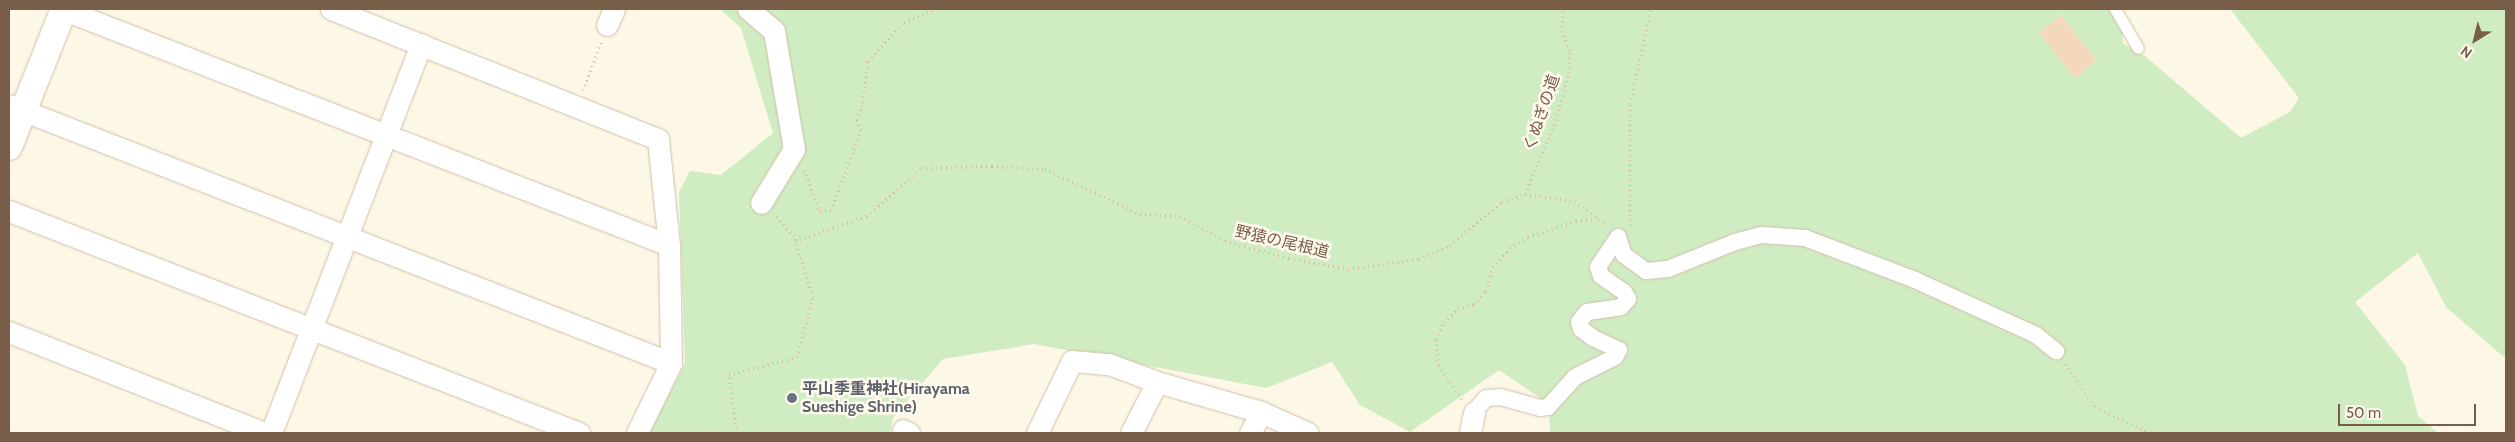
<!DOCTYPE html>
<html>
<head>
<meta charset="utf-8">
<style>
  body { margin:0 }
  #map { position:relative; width:2515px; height:442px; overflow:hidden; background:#fdf7e6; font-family:Cabin,"Noto Sans JP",sans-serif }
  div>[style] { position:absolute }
  .green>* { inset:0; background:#d0ecc3 }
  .building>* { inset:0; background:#f4d8bc; transform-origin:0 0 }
  .path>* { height:3px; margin-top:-1.5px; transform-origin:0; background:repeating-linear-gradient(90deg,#dabb9f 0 1px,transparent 0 5px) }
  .roads { filter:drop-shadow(0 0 1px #d0bfab) drop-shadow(0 0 1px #d0bfab) }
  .service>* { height:11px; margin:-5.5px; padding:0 5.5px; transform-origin:5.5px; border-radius:5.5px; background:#fff }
  .pedestrian>* { height:16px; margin:-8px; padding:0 8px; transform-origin:8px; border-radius:8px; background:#fff }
  .minor>* { height:21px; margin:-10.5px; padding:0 10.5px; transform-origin:10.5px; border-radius:10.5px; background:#fff }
  .tertiary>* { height:26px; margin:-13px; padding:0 13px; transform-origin:13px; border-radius:13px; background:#fff }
  .dots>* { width:14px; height:14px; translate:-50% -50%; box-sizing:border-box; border:2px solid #fffaed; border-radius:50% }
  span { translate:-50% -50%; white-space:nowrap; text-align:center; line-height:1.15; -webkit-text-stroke:5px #fffaed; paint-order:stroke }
  .street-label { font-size:16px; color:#785e49 }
  .worship-label { font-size:16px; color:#5b616d; font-weight:700 }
  .left { translate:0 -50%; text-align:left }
  .frame { position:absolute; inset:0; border:10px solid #785e49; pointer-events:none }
  .north { position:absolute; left:2450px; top:15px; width:50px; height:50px; -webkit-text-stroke:4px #fffaed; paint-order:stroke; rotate:216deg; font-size:14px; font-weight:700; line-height:20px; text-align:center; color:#785e49 }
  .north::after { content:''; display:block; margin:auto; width:18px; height:22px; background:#785e49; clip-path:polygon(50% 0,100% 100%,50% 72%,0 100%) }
  .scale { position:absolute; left:2338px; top:404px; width:138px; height:22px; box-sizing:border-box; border:2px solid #785e49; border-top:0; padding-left:6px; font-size:15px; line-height:18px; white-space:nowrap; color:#785e49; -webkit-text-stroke:4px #fffaed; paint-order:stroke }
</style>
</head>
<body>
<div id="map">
  <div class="green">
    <i style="clip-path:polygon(720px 9px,2121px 9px,2123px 43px,2146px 57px,2241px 138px,2290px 112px,2299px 98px,2230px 9px,2506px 9px,2506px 359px,2446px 307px,2418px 253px,2355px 302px,2405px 365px,2418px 416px,2438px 433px,1550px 433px,1549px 404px,1499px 370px,1410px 432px,1360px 405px,1332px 362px,1266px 388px,1034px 344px,943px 359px,893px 418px,890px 433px,649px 433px,685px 363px,679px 192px,690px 171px,721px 175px,773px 133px,741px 28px)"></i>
  </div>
  <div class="building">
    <i style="left:2061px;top:15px;width:58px;height:28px;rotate:52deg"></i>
  </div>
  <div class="path">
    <i style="left:583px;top:90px;width:51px;rotate:-69.4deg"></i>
    <i style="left:804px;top:170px;width:44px;rotate:68.7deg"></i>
    <i style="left:820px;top:211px;width:11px;rotate:-5deg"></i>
    <i style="left:831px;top:210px;width:85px;rotate:-69.4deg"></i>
    <i style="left:861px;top:130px;width:12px;rotate:-114deg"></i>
    <i style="left:856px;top:119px;width:13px;rotate:-63deg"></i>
    <i style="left:862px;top:107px;width:46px;rotate:-82.6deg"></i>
    <i style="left:868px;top:61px;width:53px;rotate:-47.3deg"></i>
    <i style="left:904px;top:22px;width:35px;rotate:-22deg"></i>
    <i style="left:1525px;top:194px;width:80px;rotate:-67.3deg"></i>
    <i style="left:1556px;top:120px;width:49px;rotate:-74.5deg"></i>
    <i style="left:1569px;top:73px;width:23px;rotate:-88deg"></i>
    <i style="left:1570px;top:50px;width:20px;rotate:-114deg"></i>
    <i style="left:1562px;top:32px;width:23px;rotate:-88deg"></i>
    <i style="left:1630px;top:226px;width:122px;rotate:-90deg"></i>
    <i style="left:1630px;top:104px;width:97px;rotate:-77.5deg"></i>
    <i style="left:795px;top:241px;width:76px;rotate:-19.1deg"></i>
    <i style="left:867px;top:216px;width:72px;rotate:-41.6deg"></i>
    <i style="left:921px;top:168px;width:71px;rotate:-1.6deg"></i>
    <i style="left:992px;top:166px;width:53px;rotate:3.2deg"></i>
    <i style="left:1045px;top:169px;width:105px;rotate:25.3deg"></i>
    <i style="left:1140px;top:214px;width:40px;rotate:2.9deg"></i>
    <i style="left:1180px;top:216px;width:51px;rotate:29.1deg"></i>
    <i style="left:1225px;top:241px;width:66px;rotate:14.9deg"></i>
    <i style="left:1289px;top:258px;width:60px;rotate:10.6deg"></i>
    <i style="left:1348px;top:269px;width:72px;rotate:-8deg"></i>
    <i style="left:1419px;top:259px;width:34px;rotate:-24deg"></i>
    <i style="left:1450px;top:245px;width:67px;rotate:-39.6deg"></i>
    <i style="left:1502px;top:202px;width:24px;rotate:-19deg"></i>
    <i style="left:1525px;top:194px;width:50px;rotate:8deg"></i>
    <i style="left:1575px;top:201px;width:40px;rotate:37deg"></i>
    <i style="left:2065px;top:364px;width:52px;rotate:55.1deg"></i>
    <i style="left:2095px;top:407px;width:62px;rotate:24.9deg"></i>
    <i style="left:1462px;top:399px;width:42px;rotate:-125.2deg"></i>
    <i style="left:1438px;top:365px;width:26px;rotate:-94deg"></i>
    <i style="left:1436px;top:339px;width:19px;rotate:-65deg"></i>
    <i style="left:1444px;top:322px;width:19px;rotate:-43deg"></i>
    <i style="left:1458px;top:309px;width:17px;rotate:-17deg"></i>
    <i style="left:1474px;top:304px;width:18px;rotate:-47deg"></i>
    <i style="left:1486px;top:291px;width:25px;rotate:-74deg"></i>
    <i style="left:1493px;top:267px;width:25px;rotate:-48deg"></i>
    <i style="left:1510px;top:248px;width:21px;rotate:-31deg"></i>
    <i style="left:1528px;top:237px;width:51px;rotate:-18.4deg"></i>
    <i style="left:1576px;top:221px;width:24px;rotate:-9deg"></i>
    <i style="left:737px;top:433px;width:59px;rotate:-97.9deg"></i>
    <i style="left:729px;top:375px;width:70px;rotate:-14.8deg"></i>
    <i style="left:797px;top:357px;width:62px;rotate:-75.1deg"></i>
    <i style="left:813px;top:297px;width:64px;rotate:-107.3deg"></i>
    <i style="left:794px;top:236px;width:30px;rotate:-132deg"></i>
  </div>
  <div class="roads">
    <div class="service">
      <i style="left:2115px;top:9px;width:45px;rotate:59.5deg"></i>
    </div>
    <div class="pedestrian">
      <i style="left:1618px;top:237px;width:19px;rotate:72deg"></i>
      <i style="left:1624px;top:255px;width:27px;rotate:36deg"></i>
      <i style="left:1646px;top:271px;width:22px;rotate:-5deg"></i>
      <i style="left:1668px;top:269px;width:72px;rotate:-21.9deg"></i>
      <i style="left:1735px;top:242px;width:28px;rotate:-15deg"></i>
      <i style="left:1762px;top:235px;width:43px;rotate:4deg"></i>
      <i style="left:1805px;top:238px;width:118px;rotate:20.9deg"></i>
      <i style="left:1915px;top:280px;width:133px;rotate:24.4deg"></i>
      <i style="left:2036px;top:335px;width:26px;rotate:39deg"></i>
      <i style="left:1474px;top:412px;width:18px;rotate:-49deg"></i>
      <i style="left:1486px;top:398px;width:15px;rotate:-4deg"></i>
      <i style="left:1501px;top:397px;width:41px;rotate:15.8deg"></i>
      <i style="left:1540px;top:408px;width:8px;rotate:-7deg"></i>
      <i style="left:1548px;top:407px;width:40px;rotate:-48deg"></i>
      <i style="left:1575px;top:377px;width:45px;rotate:-26.6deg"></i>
      <i style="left:1615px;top:357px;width:8px;rotate:-60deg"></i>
      <i style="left:1619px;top:350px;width:29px;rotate:-155deg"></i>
      <i style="left:1593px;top:338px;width:15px;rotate:-143deg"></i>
      <i style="left:1581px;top:329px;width:7px;rotate:-106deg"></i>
      <i style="left:1579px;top:322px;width:13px;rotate:-51deg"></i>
      <i style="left:1587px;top:312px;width:34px;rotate:-8deg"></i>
      <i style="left:1621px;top:307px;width:11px;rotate:-49deg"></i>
      <i style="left:1628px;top:299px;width:8px;rotate:-120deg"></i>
      <i style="left:1624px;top:292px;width:28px;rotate:-145deg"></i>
      <i style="left:1601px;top:276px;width:9px;rotate:-108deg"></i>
      <i style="left:1598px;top:267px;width:36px;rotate:-56deg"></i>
    </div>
    <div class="minor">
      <i style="left:62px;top:9px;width:651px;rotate:21.25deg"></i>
      <i style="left:331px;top:9px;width:352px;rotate:21.7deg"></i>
      <i style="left:658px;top:139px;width:107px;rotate:84.1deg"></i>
      <i style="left:669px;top:245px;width:118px;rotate:89deg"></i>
      <i style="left:671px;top:363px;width:78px;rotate:115.9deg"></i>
      <i style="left:748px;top:9px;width:34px;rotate:40deg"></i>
      <i style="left:774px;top:31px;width:120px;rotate:80.4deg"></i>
      <i style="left:794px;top:149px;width:63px;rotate:121.4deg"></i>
      <i style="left:607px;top:25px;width:17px;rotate:-66deg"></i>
      <i style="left:9px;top:105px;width:710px;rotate:21.29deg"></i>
      <i style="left:9px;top:211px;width:612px;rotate:21.28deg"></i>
      <i style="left:9px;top:332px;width:274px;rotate:21.6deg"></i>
      <i style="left:903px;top:430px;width:7px;rotate:27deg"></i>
      <i style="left:271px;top:433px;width:417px;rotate:-68.9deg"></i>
      <i style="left:1037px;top:433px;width:80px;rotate:-64.1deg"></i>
      <i style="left:1072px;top:361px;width:37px;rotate:5deg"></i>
      <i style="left:1109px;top:364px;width:51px;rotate:20.6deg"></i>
      <i style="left:1131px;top:433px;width:57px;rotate:-63deg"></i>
      <i style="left:1157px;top:382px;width:108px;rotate:16.1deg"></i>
      <i style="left:1250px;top:433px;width:24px;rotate:-62deg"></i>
      <i style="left:1261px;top:412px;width:51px;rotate:24.1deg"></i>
      <i style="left:1470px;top:433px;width:21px;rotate:-79deg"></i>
    </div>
    <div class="tertiary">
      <i style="left:9px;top:147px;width:149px;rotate:-68.3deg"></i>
    </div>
  </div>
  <div class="dots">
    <i style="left:792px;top:398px;background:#6b7280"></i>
  </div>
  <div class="street-label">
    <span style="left:1542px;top:113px;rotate:-71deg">くぬぎの道</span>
    <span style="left:1282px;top:242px;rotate:13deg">野猿の尾根道</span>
  </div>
  <div class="worship-label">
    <span class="left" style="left:802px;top:398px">平山季重神社(Hirayama<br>Sueshige Shrine)</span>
  </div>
  <div class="frame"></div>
  <div class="north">N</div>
  <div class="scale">50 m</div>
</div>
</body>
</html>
